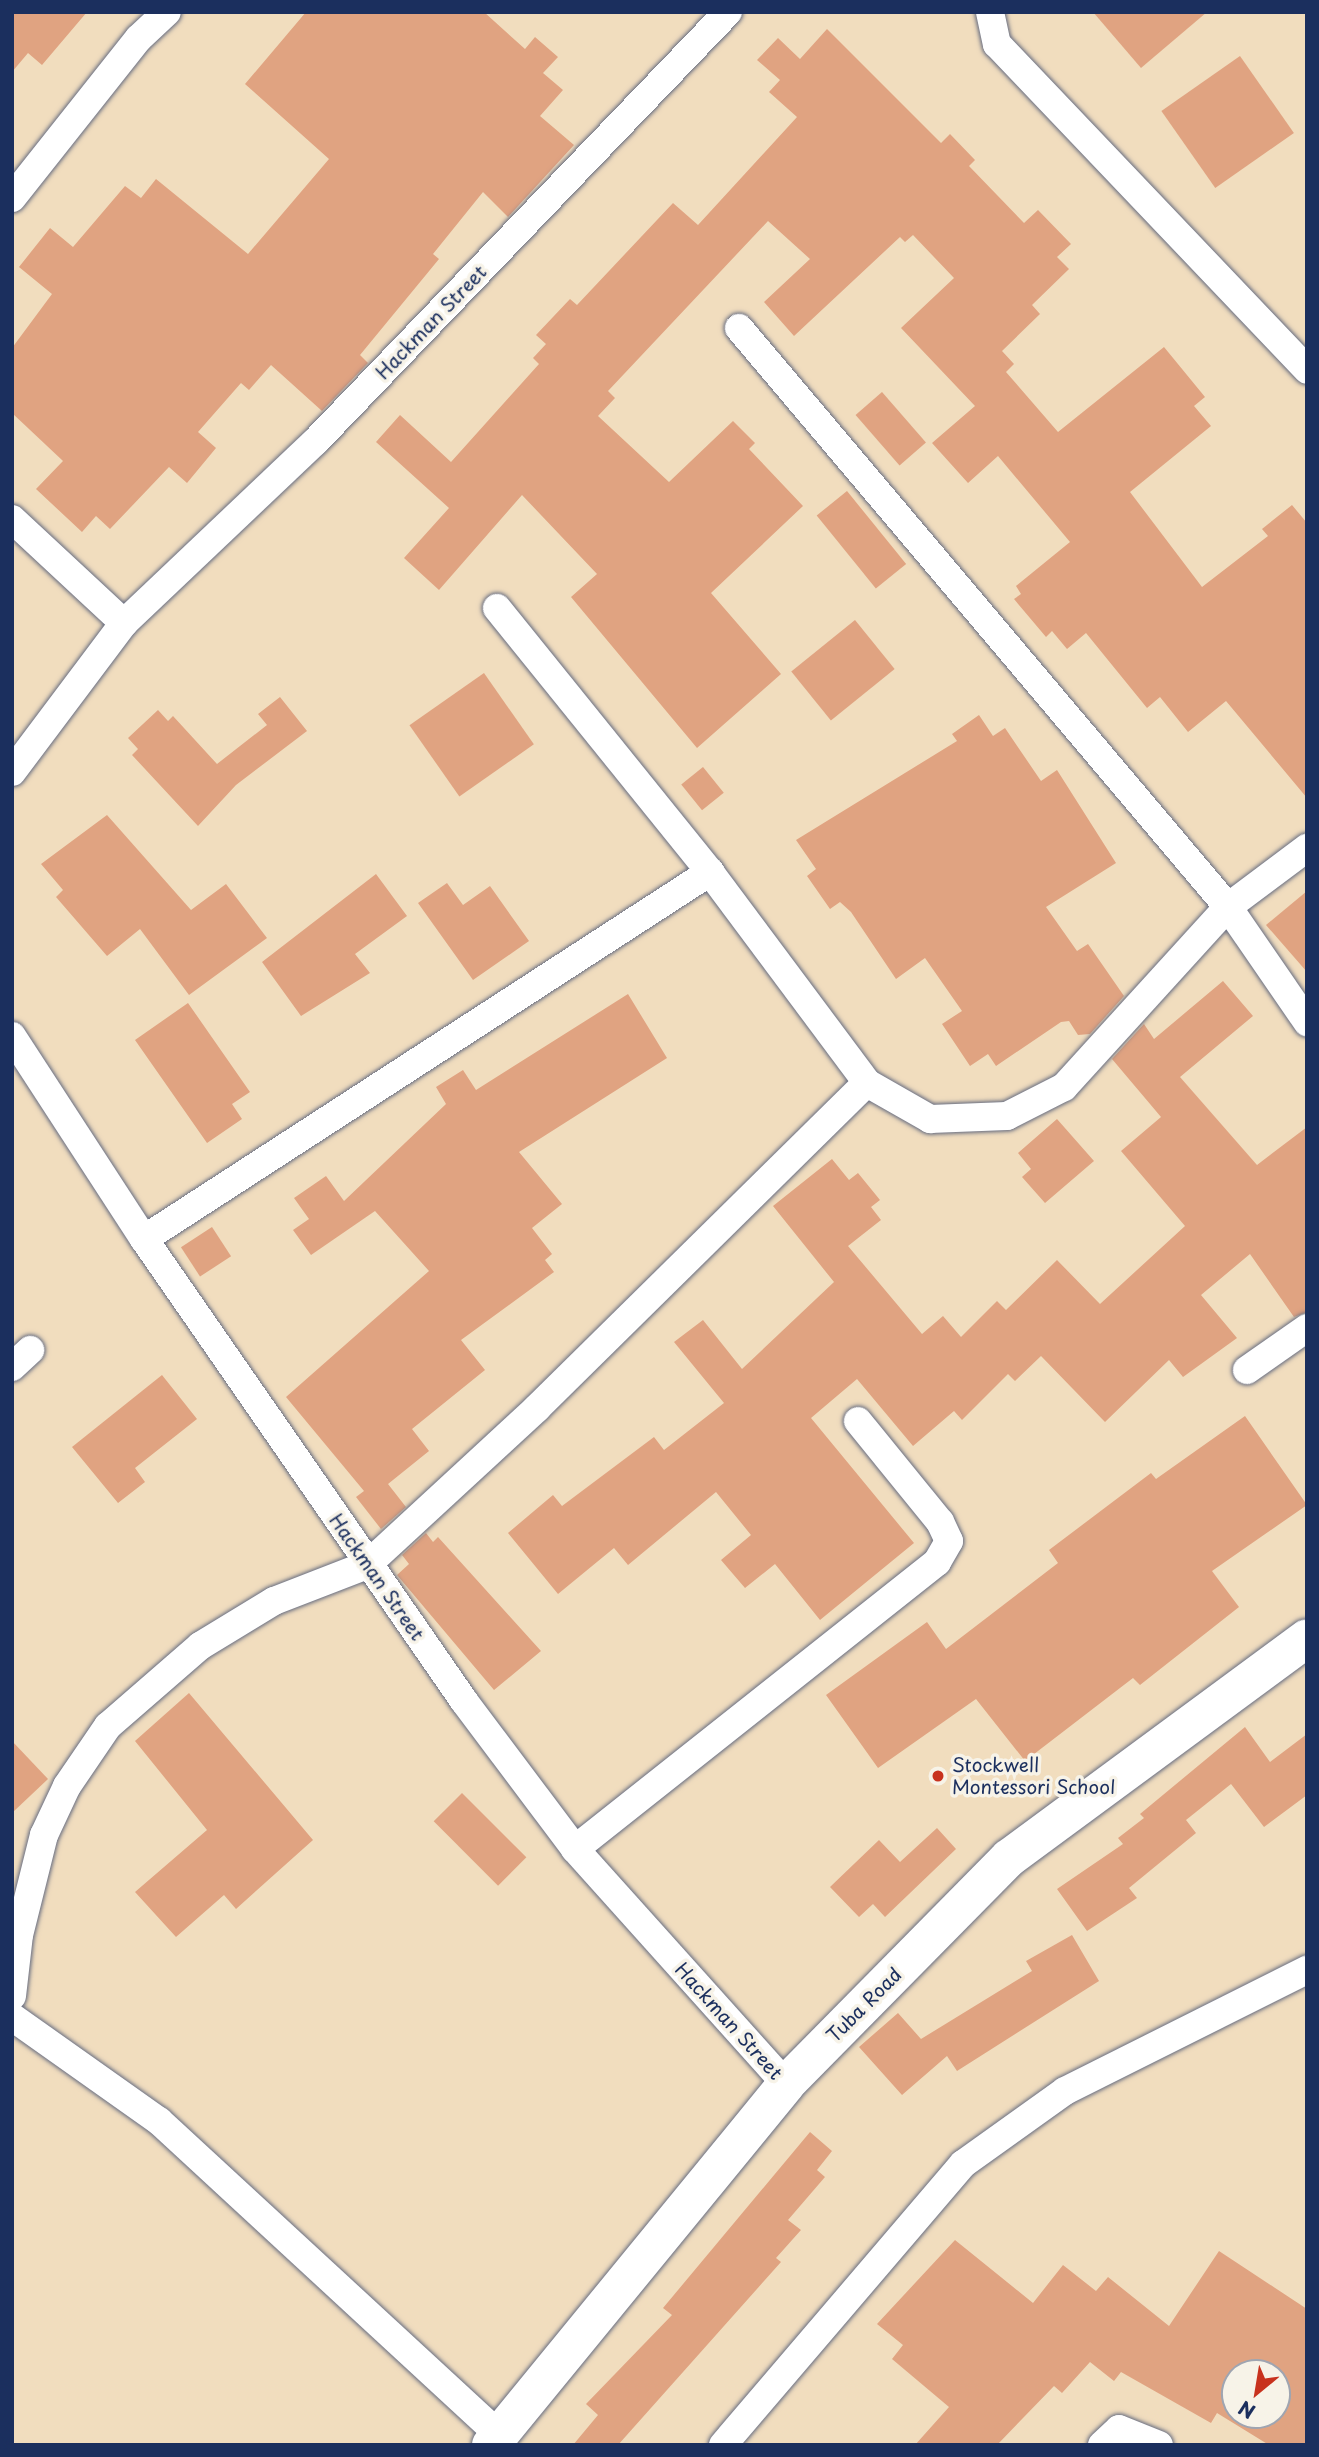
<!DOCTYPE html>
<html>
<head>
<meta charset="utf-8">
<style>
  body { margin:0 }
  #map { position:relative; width:1319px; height:2457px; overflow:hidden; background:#f1ddbe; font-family:"Playpen Sans",sans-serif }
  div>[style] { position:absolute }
  .building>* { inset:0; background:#e0a381; transform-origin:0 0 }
  .roads { filter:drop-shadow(0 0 2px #666c80) drop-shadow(0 0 2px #666c80) }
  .street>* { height:28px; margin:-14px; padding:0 14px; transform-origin:14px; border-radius:14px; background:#fff }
  .secondary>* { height:38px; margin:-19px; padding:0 19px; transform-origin:19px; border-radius:19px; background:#fff }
  .dots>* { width:19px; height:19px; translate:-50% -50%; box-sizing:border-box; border:4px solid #f7f3e8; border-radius:50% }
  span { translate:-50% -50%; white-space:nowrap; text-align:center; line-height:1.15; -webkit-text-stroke:7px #f7f3e8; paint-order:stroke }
  .street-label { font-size:19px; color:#1b2f5e }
  .poi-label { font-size:19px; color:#1b2f5e }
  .left { translate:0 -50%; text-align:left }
  .frame { position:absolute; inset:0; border:14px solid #1b2f5e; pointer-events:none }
  .north { position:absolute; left:1221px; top:2359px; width:70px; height:70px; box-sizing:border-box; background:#f7f3e8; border:2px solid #9fa5b1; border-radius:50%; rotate:210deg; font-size:19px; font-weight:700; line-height:28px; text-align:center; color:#1b2f5e }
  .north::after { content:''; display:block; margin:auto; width:24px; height:32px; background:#c8321e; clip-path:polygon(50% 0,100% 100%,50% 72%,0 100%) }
</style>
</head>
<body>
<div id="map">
  <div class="building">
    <i style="clip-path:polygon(12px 12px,87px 12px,42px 65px,28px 53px,12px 72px)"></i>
    <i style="clip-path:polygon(306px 12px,484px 12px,525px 49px,535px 37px,558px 57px,543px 73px,563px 90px,540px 116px,574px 145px,508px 217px,483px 192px,433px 254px,439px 259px,360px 355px,368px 363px,322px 411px,271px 365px,249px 390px,241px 383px,198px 432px,216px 448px,187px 483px,169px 467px,110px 529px,96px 516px,82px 532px,36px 489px,63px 461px,12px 413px,12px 348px,52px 294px,19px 267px,50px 228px,73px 247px,125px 186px,141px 198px,156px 179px,248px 254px,329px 159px,245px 84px)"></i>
    <i style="clip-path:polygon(1093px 12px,1207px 12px,1141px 68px)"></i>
    <i style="clip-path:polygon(827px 29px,941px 143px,950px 134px,975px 160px,969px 166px,1024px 223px,1038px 210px,1071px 244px,1057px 257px,1069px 269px,1032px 305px,1040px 314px,1002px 351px,1014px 364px,1006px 372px,1058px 432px,1164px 347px,1205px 397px,1194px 406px,1211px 426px,1130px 492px,1202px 587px,1268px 536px,1262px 529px,1292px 505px,1307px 523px,1307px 798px,1226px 701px,1188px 732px,1160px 697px,1147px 708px,1086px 633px,1067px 649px,1052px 631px,1046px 637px,1014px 599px,1021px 594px,1016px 586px,1070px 542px,998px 456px,968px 483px,932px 443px,975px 406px,901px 328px,954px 278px,913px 235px,905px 242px,900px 237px,794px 336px,764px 302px,810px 259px,768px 221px,608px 391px,615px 398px,598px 416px,669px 482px,733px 421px,755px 443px,749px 449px,803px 506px,711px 593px,781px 674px,697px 748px,571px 597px,597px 574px,522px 495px,439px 590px,404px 558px,449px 508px,376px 442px,400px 415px,451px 462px,539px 364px,533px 358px,546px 344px,536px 335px,570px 299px,577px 305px,673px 203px,698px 225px,797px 117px,769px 92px,780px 80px,757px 60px,778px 38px,800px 59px)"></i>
    <i style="left:1240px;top:56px;width:94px;height:96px;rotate:55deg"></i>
    <i style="left:882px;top:392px;width:67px;height:35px;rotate:49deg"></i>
    <i style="left:847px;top:491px;width:94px;height:39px;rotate:51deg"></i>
    <i style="left:855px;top:620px;width:63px;height:82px;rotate:51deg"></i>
    <i style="left:484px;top:673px;width:87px;height:91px;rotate:55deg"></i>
    <i style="clip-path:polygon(280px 697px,307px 731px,236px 785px,198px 826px,132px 755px,138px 749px,128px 738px,158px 710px,168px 721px,173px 716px,217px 764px,267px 725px,258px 714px)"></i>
    <i style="clip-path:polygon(979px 715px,993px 736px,1005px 728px,1041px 781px,1057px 770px,1116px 863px,1046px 907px,1077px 951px,1088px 944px,1124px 996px,1090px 1034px,1078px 1035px,1069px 1021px,1061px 1022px,996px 1066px,988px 1054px,970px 1066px,942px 1024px,962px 1011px,925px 958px,896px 979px,851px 912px,840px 902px,830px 909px,807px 876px,816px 869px,796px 840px,957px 741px,952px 734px)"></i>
    <i style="left:703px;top:767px;width:33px;height:28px;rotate:51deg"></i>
    <i style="clip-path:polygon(107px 815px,191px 910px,226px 884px,267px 938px,189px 995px,140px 929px,107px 956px,56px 897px,63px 890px,41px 864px)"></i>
    <i style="clip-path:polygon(376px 874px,407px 916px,355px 954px,370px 973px,301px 1016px,262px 962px)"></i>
    <i style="clip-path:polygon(447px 883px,463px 905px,490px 886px,529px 941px,473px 980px,418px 903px)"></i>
    <i style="clip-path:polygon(1307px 891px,1307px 972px,1266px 925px)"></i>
    <i style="clip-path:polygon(1223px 981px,1253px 1016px,1180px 1077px,1257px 1165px,1307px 1127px,1307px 1312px,1294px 1317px,1250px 1254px,1201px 1295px,1237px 1338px,1183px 1377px,1169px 1360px,1105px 1422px,1041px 1356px,1015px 1381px,1008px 1374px,962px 1420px,954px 1411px,913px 1446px,857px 1379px,811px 1418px,914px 1543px,820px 1620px,775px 1564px,745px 1588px,721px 1560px,751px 1535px,716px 1492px,628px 1565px,614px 1548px,558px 1594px,508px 1533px,553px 1495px,562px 1506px,654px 1437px,664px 1450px,724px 1403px,674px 1342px,703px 1320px,742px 1369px,834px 1282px,773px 1206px,832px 1159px,849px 1180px,858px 1173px,880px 1200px,871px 1207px,881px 1220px,848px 1246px,922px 1334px,943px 1316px,961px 1337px,997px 1301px,1006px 1310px,1057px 1260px,1100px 1304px,1185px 1226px,1121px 1151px,1161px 1117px,1112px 1059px,1144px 1024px,1154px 1039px)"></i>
    <i style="clip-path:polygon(628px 994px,667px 1058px,519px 1152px,562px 1204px,532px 1228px,552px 1254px,545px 1260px,554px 1272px,461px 1340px,485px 1370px,412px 1429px,429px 1451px,388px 1484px,406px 1507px,381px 1529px,356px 1497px,364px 1491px,286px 1397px,429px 1271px,375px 1211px,311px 1255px,293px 1230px,309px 1219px,294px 1198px,326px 1176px,344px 1201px,446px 1104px,436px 1087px,463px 1070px,476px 1090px)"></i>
    <i style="clip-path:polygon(188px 1003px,250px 1092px,232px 1104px,242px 1119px,207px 1143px,135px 1040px)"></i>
    <i style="clip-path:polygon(1057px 1119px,1094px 1161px,1045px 1203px,1022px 1177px,1031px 1169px,1018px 1153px)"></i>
    <i style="left:212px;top:1227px;width:35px;height:37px;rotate:57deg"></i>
    <i style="clip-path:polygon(162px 1375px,197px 1419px,135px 1468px,145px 1482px,118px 1503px,72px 1447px)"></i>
    <i style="clip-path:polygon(1245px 1416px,1307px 1505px,1212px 1571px,1239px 1607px,1140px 1685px,1133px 1678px,1025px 1761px,976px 1699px,878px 1768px,826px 1695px,927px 1622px,946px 1649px,1058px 1563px,1049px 1550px,1151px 1473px,1156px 1479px)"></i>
    <i style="clip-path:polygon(426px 1533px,433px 1542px,438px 1537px,541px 1651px,494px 1690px,397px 1575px,409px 1564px,402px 1555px)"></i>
    <i style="clip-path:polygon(189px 1693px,313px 1840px,236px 1909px,224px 1895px,176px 1937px,135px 1892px,207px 1830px,135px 1741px)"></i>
    <i style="clip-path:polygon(1245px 1727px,1270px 1762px,1307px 1734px,1307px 1795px,1264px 1827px,1231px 1784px,1186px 1820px,1196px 1833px,1129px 1888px,1137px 1898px,1087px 1931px,1057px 1889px,1123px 1844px,1118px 1838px,1144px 1818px,1140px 1814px)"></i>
    <i style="clip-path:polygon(12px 1741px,48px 1779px,12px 1813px)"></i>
    <i style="left:462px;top:1793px;width:91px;height:40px;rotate:45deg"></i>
    <i style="clip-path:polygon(937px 1828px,956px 1849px,885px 1917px,873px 1904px,859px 1917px,830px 1887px,879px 1840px,900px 1862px)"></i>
    <i style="clip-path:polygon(1072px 1935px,1099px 1981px,957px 2071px,947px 2056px,902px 2095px,859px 2047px,898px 2013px,921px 2039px,1032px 1971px,1026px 1961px)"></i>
    <i style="clip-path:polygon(810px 2132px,832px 2151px,817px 2170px,825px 2177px,788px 2220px,801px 2230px,776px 2258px,781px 2262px,618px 2445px,573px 2445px,598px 2415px,586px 2404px,672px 2315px,663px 2308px)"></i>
    <i style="clip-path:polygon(evenodd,955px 2240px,1033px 2303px,1063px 2265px,1096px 2291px,1108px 2277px,1169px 2326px,1219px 2251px,1307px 2309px,1307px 2445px,1269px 2445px,1217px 2413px,1211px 2423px,1121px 2372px,1114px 2381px,1090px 2362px,1062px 2393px,1054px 2386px,997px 2445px,915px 2445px,949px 2407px,892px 2359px,903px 2345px,877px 2324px,955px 2240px,1235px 2373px,1277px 2373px,1277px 2415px,1235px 2415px,1235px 2373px)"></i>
  </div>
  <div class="roads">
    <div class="street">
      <i style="left:990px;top:12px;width:33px;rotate:78deg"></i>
      <i style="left:997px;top:44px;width:450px;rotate:46.4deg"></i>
      <i style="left:12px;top:198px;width:204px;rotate:-51.6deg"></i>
      <i style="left:139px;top:38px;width:38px;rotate:-43deg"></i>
      <i style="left:739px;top:328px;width:758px;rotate:49.82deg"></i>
      <i style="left:1228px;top:907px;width:140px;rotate:55.5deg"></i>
      <i style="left:12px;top:519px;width:153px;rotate:42.9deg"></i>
      <i style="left:497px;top:608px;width:339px;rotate:51.1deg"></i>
      <i style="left:710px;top:872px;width:263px;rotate:53.3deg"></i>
      <i style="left:867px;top:1083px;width:73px;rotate:29.7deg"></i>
      <i style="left:930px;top:1119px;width:77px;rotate:-2.2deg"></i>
      <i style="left:1007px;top:1116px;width:64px;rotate:-27deg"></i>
      <i style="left:1064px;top:1087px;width:244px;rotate:-47.7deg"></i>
      <i style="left:1228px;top:907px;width:99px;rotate:-36.8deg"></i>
      <i style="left:12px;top:772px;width:186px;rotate:-53.1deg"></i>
      <i style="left:124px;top:623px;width:263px;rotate:-43.5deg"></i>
      <i style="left:315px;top:442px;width:596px;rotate:-46.16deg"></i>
      <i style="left:12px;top:1036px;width:242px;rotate:57deg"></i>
      <i style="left:144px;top:1239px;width:562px;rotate:55.29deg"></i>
      <i style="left:464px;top:1701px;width:185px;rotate:53.1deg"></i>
      <i style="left:575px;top:1849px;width:316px;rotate:48.1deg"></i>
      <i style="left:144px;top:1239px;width:675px;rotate:-32.96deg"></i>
      <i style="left:12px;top:1367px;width:25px;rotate:-43deg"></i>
      <i style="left:1247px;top:1370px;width:73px;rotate:-35deg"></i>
      <i style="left:575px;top:1849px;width:462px;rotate:-38.4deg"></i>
      <i style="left:937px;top:1562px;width:24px;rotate:-60deg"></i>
      <i style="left:949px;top:1541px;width:21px;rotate:-115deg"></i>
      <i style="left:940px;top:1522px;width:130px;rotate:-129.1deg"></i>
      <i style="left:12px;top:1996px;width:61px;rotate:-83.5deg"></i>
      <i style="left:19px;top:1935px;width:103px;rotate:-76deg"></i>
      <i style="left:44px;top:1835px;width:54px;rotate:-64.9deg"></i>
      <i style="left:67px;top:1786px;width:73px;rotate:-55.7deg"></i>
      <i style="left:108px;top:1726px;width:122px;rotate:-41deg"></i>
      <i style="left:200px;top:1646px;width:87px;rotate:-31.3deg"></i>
      <i style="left:274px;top:1601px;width:100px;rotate:-21.2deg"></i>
      <i style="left:367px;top:1565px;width:231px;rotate:-42.7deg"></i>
      <i style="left:537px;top:1408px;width:463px;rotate:-44.6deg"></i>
      <i style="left:12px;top:2017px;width:180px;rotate:35.3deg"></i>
      <i style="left:159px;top:2121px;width:461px;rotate:42.7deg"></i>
      <i style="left:723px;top:2445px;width:370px;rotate:-49.5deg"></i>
      <i style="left:963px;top:2164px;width:125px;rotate:-35.6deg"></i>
      <i style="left:1065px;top:2091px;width:271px;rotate:-26.6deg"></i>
      <i style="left:1102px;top:2445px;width:23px;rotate:-43deg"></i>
      <i style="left:1119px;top:2429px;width:43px;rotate:21.8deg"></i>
    </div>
    <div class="secondary">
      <i style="left:491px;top:2445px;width:466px;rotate:-50.7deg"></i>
      <i style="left:786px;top:2084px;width:317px;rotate:-45.4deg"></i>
      <i style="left:1009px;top:1858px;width:370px;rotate:-36.4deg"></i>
    </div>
  </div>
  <div class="dots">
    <i style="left:938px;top:1776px;background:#c8321e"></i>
  </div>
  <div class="street-label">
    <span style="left:431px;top:322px;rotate:-46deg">Hackman Street</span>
    <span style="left:377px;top:1577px;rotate:55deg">Hackman Street</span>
    <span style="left:864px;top:2005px;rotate:-45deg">Tuba Road</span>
    <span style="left:729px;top:2021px;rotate:48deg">Hackman Street</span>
  </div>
  <div class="poi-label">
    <span class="left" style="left:952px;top:1776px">Stockwell<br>Montessori School</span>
  </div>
  <div class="frame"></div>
  <div class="north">N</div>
</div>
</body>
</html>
